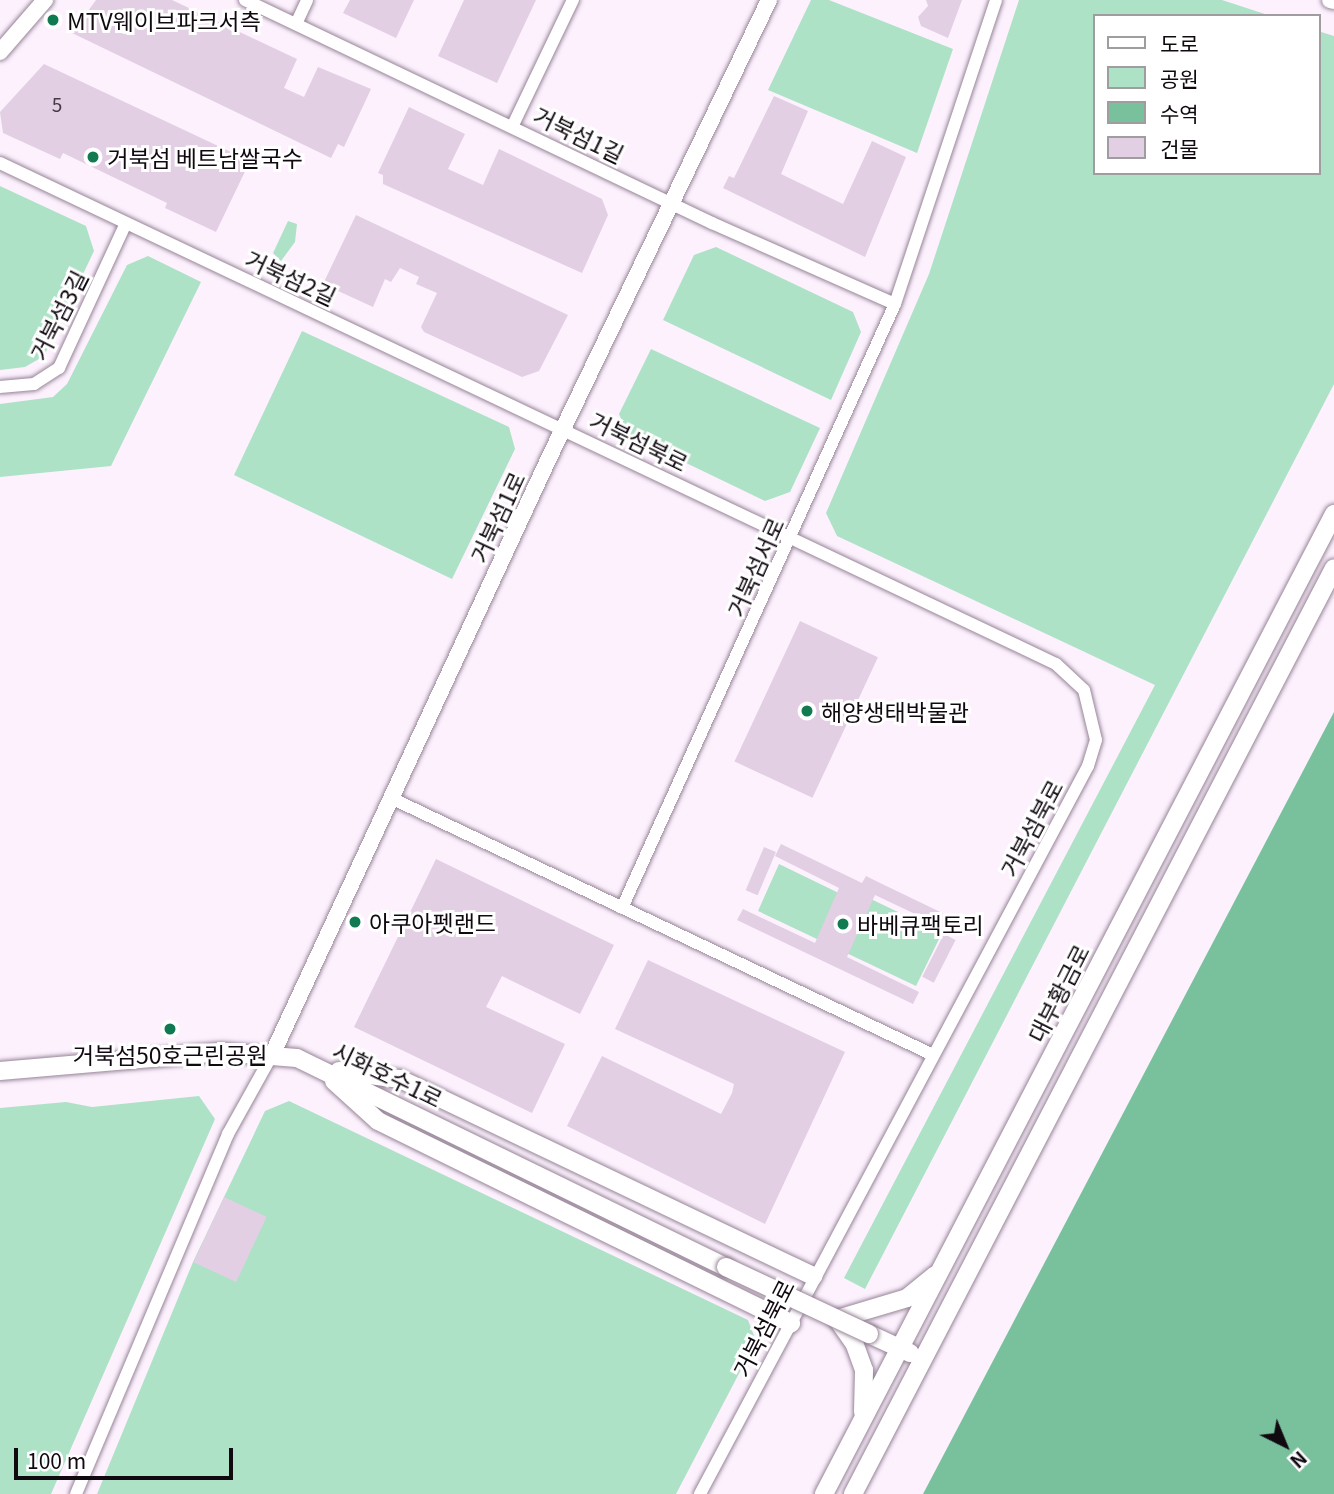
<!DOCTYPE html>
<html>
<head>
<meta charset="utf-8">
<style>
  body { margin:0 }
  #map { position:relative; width:1334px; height:1494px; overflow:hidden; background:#fdf1fe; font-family:Georgia,"Noto Sans KR",serif }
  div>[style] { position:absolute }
  .green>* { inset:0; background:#ade2c6 }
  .water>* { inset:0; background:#79c19d }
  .building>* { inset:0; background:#e3cfe3; transform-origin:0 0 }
  .roads { filter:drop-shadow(0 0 2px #968497) drop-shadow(0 0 2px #968497) }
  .minor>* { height:12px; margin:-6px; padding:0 6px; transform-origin:6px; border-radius:6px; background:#fff }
  .tertiary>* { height:16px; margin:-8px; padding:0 8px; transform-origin:8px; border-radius:8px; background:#fff }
  .secondary>* { height:18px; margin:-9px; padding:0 9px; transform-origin:9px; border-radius:9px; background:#fff }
  .bridges { filter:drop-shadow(0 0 2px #968497) drop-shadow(0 0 2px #968497) }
  .secondary-bridge>* { height:18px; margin:-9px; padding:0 9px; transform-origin:9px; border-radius:9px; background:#fff }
  .dots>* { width:19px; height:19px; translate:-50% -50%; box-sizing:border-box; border:4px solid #fff; border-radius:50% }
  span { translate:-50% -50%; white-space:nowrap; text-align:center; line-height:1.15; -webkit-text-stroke:6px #fff; paint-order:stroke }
  .number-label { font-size:19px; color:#453a45 }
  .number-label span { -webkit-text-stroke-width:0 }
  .poi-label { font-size:23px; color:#100910 }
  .left { translate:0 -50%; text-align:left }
  .street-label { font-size:23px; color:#100910 }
  .legend { position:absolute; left:1093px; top:14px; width:228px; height:161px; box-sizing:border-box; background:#fff; border:2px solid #9f9d9f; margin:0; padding:9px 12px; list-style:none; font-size:21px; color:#100910 }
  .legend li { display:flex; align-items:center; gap:14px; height:35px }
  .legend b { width:35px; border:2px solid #9f9d9f }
  .north { position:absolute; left:1250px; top:1410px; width:70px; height:70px; -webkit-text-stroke:5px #fff; paint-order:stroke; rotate:137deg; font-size:19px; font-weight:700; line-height:28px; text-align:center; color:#100910 }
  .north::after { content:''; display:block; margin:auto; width:24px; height:32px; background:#100910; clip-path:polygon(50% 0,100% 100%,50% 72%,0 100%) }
  .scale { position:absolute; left:14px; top:1448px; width:219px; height:32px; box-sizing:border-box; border:4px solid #100910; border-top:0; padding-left:9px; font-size:21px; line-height:24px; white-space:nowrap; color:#100910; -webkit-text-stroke:5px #fff; paint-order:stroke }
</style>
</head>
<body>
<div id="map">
  <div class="green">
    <i style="clip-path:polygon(811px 0,829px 0,953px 49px,917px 153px,768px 90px)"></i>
    <i style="clip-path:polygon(1019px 0,1222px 0,1271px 16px,1094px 16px,1094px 173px,1318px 173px,1318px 31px,1334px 36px,1334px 384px,865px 1289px,844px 1278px,1155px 685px,837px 536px,826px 513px,929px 274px)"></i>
    <i style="clip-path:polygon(0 186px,86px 226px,94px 251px,44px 356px,25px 367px,0 370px)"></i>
    <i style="clip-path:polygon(288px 221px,297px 224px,295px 242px,281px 261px,273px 253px)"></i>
    <i style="clip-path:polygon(716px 247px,853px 312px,861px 332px,831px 400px,663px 320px,694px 255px)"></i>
    <i style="clip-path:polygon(148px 256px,201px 282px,111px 466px,0 477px,0 404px,53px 397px,67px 384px,127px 265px)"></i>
    <i style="clip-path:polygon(302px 331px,509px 427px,515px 449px,452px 579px,234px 475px)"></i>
    <i style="clip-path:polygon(651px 349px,820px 428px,790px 492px,765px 501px,628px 435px,619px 414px)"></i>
    <i style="clip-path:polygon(779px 864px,847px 897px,852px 890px,942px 933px,916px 986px,758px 911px)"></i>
    <i style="clip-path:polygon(199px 1096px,215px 1119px,51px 1494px,0 1494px,0 1108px,66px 1102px,92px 1107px)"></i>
    <i style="clip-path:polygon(289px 1101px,748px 1320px,756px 1341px,676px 1494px,97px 1494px,193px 1262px,265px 1111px)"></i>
  </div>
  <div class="water">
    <i style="clip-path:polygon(1334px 712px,1334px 1494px,923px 1494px)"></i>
  </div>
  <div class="building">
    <i style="clip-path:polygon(96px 0,172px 0,297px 59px,284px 88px,304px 97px,318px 67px,371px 89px,344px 147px,338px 144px,331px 158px,72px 33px)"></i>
    <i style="clip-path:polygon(350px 0,414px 0,396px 38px,343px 13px)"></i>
    <i style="clip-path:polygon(464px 0,536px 0,497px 83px,438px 56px)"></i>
    <i style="clip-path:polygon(926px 0,962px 0,948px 38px,921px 26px,918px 17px,928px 6px)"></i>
    <i style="clip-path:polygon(44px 64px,250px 161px,216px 232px,165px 208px,167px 203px,63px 153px,60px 159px,3px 133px,0 112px)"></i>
    <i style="clip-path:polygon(774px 96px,808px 111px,781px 174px,843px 204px,872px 141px,906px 157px,865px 257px,723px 188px,729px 176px,734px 178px)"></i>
    <i style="clip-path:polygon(409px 107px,465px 134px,448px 169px,483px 185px,499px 149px,602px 199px,608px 215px,582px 273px,383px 184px,383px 175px,378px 173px)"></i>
    <i style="clip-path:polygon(356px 215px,568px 315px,539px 371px,522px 377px,424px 332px,421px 327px,437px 293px,416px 284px,419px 277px,400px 268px,391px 282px,385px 279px,373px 307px,323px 284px)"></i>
    <i style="left:800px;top:621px;width:86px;height:155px;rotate:25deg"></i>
    <i style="clip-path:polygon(781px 844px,862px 883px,866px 876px,876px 881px,959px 921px,953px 932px,875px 895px,847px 957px,919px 992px,913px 1004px,737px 920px,743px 909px,815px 943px,839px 888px,775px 856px)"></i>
    <i style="left:764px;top:847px;width:13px;height:47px;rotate:23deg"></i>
    <i style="clip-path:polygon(436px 859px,614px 945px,580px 1014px,502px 976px,486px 1007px,565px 1044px,532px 1113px,354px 1027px)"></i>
    <i style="left:944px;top:934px;width:13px;height:48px;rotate:27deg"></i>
    <i style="clip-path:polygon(648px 960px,845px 1052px,765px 1224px,567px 1126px,602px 1056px,721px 1114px,732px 1093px,734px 1084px,615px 1029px)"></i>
    <i style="left:224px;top:1197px;width:47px;height:72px;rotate:25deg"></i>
  </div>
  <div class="roads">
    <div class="minor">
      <i style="left:245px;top:0;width:518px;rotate:25.53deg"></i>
      <i style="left:712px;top:223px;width:200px;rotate:23.9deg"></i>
      <i style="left:296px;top:24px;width:26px;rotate:-65deg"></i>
      <i style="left:513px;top:125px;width:139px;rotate:-64.4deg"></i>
      <i style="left:0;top:163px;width:1169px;rotate:25.38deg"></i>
      <i style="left:1056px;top:664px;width:38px;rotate:43deg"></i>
      <i style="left:1084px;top:690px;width:51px;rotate:76.5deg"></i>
      <i style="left:1096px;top:740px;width:27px;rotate:107deg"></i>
      <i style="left:1088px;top:766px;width:825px;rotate:118.06deg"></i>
      <i style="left:0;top:387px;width:34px;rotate:-5deg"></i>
      <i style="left:34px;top:384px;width:30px;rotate:-33deg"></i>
      <i style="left:59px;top:368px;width:157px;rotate:-65.2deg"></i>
      <i style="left:393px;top:799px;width:598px;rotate:25.36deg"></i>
      <i style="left:622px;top:908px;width:663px;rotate:-65.68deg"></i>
      <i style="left:895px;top:304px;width:320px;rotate:-71.6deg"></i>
      <i style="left:76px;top:1494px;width:391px;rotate:-67.1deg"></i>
      <i style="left:228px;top:1134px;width:90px;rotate:-60.9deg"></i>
    </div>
    <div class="tertiary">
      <i style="left:1330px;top:0;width:4px;rotate:14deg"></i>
      <i style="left:0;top:52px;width:69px;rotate:-49.1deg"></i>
      <i style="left:272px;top:1055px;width:658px;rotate:-65.11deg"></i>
      <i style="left:549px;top:458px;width:508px;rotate:-64.34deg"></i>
    </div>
    <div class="secondary">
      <i style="left:0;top:1071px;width:222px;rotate:-4.9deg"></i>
      <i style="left:221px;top:1052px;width:76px;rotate:4.5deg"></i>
      <i style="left:297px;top:1058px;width:477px;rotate:26deg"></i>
      <i style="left:339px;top:1071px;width:62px;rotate:7.5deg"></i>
      <i style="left:400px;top:1079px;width:458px;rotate:25.5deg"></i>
      <i style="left:334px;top:1081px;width:59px;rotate:42.3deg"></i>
      <i style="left:378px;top:1121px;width:460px;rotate:26.1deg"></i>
      <i style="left:869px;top:1334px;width:45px;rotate:24.9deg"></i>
      <i style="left:863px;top:1412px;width:42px;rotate:-88.6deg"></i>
      <i style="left:864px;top:1370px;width:29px;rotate:-110deg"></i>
      <i style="left:854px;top:1343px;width:29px;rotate:-125deg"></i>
      <i style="left:837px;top:1319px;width:73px;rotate:-16.7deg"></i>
      <i style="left:907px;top:1298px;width:36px;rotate:-39deg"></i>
      <i style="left:824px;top:1494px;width:1105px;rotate:-62.51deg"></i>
      <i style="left:853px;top:1494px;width:1043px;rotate:-62.55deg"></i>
    </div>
  </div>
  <div class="bridges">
    <div class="secondary-bridge">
      <i style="left:726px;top:1267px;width:158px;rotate:25.1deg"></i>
    </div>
  </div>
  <div class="dots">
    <i style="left:53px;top:20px;background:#127a53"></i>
    <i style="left:93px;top:157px;background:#127a53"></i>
    <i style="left:807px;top:711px;background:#127a53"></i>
    <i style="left:355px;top:922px;background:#127a53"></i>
    <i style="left:843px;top:924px;background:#127a53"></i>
    <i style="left:170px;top:1029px;background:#127a53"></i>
  </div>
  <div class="number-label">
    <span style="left:57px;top:104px">5</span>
  </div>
  <div class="poi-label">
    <span class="left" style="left:67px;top:20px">MTV웨이브파크서측</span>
    <span class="left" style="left:107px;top:157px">거북섬 베트남쌀국수</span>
    <span class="left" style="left:821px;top:711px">해양생태박물관</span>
    <span class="left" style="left:369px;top:922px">아쿠아펫랜드</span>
    <span class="left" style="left:857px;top:924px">바베큐팩토리</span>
    <span style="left:170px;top:1054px">거북섬50호근린공원</span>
  </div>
  <div class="street-label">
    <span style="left:579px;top:134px;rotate:26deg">거북섬1길</span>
    <span style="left:291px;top:277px;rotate:25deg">거북섬2길</span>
    <span style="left:58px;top:315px;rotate:-63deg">거북섬3길</span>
    <span style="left:639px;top:441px;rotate:26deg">거북섬북로</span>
    <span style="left:497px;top:517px;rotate:-65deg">거북섬1로</span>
    <span style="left:755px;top:567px;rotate:-66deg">거북섬서로</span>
    <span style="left:1031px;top:828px;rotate:-62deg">거북섬북로</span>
    <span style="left:1058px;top:993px;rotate:-63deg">대부황금로</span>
    <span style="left:388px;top:1074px;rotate:26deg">시화호수1로</span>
    <span style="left:763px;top:1328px;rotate:-63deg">거북섬북로</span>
  </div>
  <ul class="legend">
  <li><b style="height:9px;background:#fff"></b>도로</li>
  <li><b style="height:19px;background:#ade2c6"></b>공원</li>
  <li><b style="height:19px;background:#79c19d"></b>수역</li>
  <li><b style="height:19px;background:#e3cfe3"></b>건물</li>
  </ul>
  <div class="north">N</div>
  <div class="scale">100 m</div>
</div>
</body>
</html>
